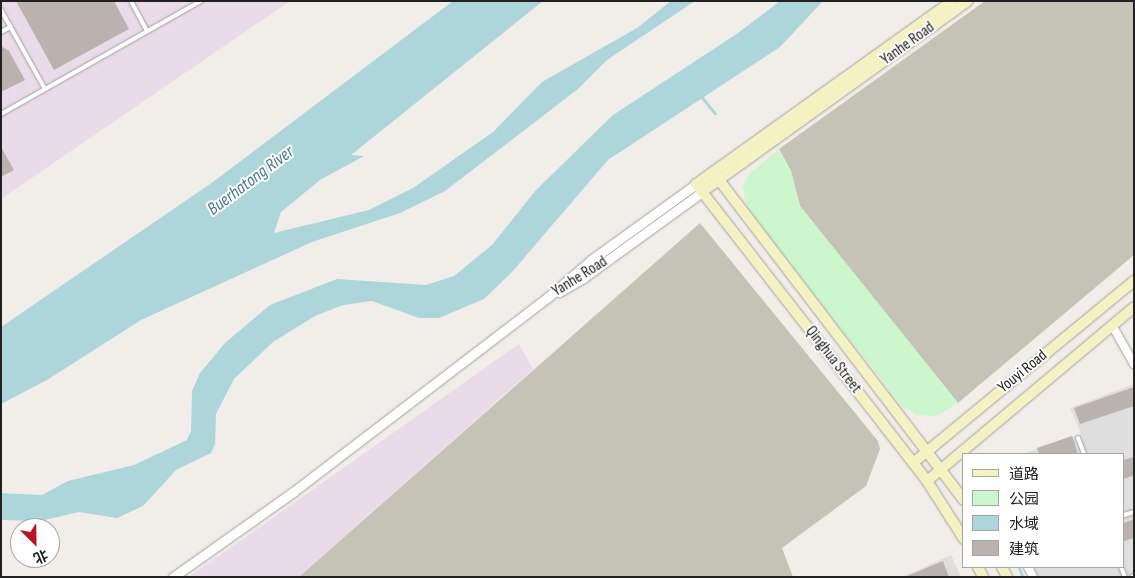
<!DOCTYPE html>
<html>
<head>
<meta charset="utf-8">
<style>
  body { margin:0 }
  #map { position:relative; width:1135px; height:578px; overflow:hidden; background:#f1ede9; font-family:"Sofia Sans Condensed","Noto Sans SC",sans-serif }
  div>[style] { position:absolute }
  .residential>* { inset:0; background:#dfdede }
  .industrial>* { inset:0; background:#e9dbe8 }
  .construction>* { inset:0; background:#c5c3b5 }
  .park>* { inset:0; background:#ccf6cb }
  .water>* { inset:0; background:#add6db }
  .stream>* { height:2.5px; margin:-1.25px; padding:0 1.25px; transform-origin:1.25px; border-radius:1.25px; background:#add6db }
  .building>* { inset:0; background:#bab2ae }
  .roads { filter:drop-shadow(0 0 1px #a2a2a2) drop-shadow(0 0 1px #a2a2a2) }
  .service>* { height:4px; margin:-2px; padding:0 2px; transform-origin:2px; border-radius:2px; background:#fff }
  .minor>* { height:8px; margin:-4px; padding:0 4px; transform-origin:4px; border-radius:4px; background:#fff }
  .tertiary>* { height:9px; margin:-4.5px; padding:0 4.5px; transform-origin:4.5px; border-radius:4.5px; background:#fff }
  .secondary>* { height:10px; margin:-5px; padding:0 5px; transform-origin:5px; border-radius:5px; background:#f5f2c2 }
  span { translate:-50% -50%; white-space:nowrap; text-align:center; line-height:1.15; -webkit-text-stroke:4px #fff; paint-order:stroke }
  .street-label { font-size:16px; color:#212121 }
  .water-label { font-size:18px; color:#4a7894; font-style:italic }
  .frame { position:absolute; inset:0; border:2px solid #212121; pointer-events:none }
  .legend { position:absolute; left:962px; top:453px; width:162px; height:115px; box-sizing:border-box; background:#fff; border:1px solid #a6a6a6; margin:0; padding:6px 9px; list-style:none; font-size:15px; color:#212121 }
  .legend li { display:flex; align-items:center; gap:10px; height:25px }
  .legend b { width:25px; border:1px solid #a6a6a6 }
  .north { position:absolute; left:10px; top:518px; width:50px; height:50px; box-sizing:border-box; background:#fff; border:1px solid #a6a6a6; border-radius:50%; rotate:157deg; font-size:14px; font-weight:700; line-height:20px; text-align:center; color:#212121 }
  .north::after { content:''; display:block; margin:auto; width:18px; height:22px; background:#c30f25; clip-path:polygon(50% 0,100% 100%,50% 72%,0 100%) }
</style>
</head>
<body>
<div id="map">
  <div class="residential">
    <i style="clip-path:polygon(1134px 384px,1134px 577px,1039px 577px,1034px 567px,1124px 567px,1124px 454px,1022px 454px,1081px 434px,1070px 408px)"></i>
    <i style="clip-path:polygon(951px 555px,961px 577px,902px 577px)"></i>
  </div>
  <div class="industrial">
    <i style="clip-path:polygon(1px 1px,290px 1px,1px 199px)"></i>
    <i style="clip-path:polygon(519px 344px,533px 369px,299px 577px,189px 577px)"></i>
  </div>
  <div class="construction">
    <i style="clip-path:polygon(985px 1px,1134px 1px,1134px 255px,958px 403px,800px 206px,791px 171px,779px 149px)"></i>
    <i style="clip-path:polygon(700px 223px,878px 441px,880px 449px,866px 486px,782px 548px,793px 577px,299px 577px)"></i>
  </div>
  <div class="park">
    <i style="clip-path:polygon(779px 149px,791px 171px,800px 206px,958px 403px,936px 416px,917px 415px,903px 407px,752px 215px,745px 200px,743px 186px,749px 174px)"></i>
  </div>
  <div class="water">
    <i style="clip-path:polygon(453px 1px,543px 1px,351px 155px,364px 156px,320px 180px,281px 212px,274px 233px,369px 210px,413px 188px,493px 132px,542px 82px,637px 28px,671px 1px,695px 1px,607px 60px,578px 89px,445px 191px,400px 213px,312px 242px,141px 320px,47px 380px,1px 404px,1px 327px,213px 182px)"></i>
    <i style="clip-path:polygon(780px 1px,823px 1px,780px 47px,608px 160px,512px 272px,484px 299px,439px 318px,419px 318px,372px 301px,343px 305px,315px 316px,273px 342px,234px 379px,216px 414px,215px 444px,211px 453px,176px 470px,143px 506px,117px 518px,79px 512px,40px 521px,1px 520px,1px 493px,42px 495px,68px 481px,134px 465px,187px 440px,191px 431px,192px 391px,200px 373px,225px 343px,270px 305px,337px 279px,426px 285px,454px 276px,492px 245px,536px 190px,613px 115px,738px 33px)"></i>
  </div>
  <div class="stream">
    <i style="left:702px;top:97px;width:21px;rotate:51deg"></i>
    <i style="left:1019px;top:567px;width:11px;rotate:68deg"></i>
  </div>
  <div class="building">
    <i style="clip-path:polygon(16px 1px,114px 1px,129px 29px,54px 70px)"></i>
    <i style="clip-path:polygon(1px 46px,9px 51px,25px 80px,1px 92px)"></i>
    <i style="clip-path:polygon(1px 147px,14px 170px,1px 177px)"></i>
    <i style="clip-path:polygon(1134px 387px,1134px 406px,1080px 424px,1074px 408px)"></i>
    <i style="clip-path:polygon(1072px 436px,1078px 454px,1039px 454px,1037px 448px)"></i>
    <i style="clip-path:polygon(1134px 457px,1134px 475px,1124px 479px,1124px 460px)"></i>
    <i style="clip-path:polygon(1134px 519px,1134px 538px,1124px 541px,1124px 523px)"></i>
    <i style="clip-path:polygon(943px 561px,949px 577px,905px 577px)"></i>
  </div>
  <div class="roads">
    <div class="service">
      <i style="left:131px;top:1px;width:34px;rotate:62deg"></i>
      <i style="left:1px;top:10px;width:90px;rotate:60.9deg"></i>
      <i style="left:1px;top:32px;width:10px;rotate:-29deg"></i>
      <i style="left:1px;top:114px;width:230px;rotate:-29.5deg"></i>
      <i style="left:1078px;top:438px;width:17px;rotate:69deg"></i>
      <i style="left:1124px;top:515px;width:10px;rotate:-17deg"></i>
      <i style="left:1121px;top:567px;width:11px;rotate:68deg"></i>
      <i style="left:1132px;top:577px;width:2px;rotate:-27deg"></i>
    </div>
    <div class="minor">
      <i style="left:1112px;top:325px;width:45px;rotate:60.6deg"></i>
      <i style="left:1028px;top:567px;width:11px;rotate:63deg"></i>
    </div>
    <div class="tertiary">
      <i style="left:559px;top:292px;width:28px;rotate:-30deg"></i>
      <i style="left:583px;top:278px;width:147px;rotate:-35.9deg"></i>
      <i style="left:173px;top:577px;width:147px;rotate:-35.3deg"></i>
      <i style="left:293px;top:492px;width:320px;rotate:-37.4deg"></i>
      <i style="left:547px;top:298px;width:58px;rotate:-40.8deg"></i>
      <i style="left:591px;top:260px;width:130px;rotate:-35.9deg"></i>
    </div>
    <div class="secondary">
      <i style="left:952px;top:1px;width:315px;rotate:144.4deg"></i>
      <i style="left:696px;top:184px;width:376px;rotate:52.1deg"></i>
      <i style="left:927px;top:481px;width:69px;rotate:57.5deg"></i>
      <i style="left:713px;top:172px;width:413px;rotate:52.6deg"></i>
      <i style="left:702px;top:192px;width:327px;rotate:-35.7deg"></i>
      <i style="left:913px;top:463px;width:286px;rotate:-39.5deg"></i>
      <i style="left:927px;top:481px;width:270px;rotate:-40deg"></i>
      <i style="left:978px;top:567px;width:11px;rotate:63deg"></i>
      <i style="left:1002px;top:567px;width:11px;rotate:63deg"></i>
    </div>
  </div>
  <div class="street-label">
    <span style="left:908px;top:44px;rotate:-36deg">Yanhe Road</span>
    <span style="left:580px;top:277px;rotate:-32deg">Yanhe Road</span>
    <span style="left:833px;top:360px;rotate:52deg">Qinghua Street</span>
    <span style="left:1023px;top:372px;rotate:-39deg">Youyi Road</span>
  </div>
  <div class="water-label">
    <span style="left:251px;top:181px;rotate:-37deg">Buerhatong River</span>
  </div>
  <div class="frame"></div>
  <ul class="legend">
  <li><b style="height:6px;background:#f5f2c2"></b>道路</li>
  <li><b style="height:14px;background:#ccf6cb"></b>公园</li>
  <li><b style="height:14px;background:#add6db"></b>水域</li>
  <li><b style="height:14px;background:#bab2ae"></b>建筑</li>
  </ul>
  <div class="north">北</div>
</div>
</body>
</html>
